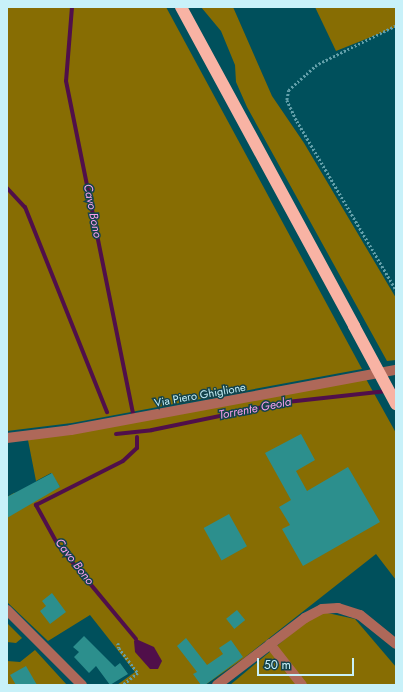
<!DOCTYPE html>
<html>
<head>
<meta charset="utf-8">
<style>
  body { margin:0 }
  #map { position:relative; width:403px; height:692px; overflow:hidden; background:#00505c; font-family:Jost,sans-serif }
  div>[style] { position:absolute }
  .green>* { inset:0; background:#876d03 }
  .water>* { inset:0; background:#500f4a }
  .stream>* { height:4px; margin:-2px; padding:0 2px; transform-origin:2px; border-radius:2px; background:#500f4a }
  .building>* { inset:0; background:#2c8f8d; transform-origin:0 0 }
  .path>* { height:2.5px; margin-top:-1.25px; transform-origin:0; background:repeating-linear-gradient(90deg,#63a0aa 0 2px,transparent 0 4px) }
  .minor>* { height:10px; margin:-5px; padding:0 5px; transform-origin:5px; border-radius:5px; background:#ae6859 }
  .highway>* { height:12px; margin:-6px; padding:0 6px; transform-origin:6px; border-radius:6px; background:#f8b3a4 }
  .highway-bridge>* { height:12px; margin:-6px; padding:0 6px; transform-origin:6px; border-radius:6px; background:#f8b3a4 }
  span { translate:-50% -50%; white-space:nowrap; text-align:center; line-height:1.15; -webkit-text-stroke:3px #14434c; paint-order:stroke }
  .street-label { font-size:11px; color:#c8f1f9 }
  .water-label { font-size:12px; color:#f89eeb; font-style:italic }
  .frame { position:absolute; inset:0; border:8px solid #c8f1f9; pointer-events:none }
  .scale { position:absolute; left:257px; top:658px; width:97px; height:18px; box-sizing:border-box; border:2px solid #c8f1f9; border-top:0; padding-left:5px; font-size:12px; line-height:14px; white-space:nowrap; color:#c8f1f9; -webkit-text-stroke:3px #14434c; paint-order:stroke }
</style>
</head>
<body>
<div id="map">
  <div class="green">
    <i style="clip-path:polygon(7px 7px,166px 7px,362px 369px,72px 423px,7px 431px)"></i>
    <i style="clip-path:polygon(201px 7px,233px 7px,272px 96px,304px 143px,396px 298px,396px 360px,387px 361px,247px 107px,236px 82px,235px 65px,221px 31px)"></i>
    <i style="clip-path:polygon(315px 7px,396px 7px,396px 27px,336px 51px)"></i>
    <i style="clip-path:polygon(366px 379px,396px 433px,396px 580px,376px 554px,244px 658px,205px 685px,117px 685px,135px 672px,90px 615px,48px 641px,7px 602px,7px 497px,14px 493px,60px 487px,51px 473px,36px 481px,28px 440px)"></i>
    <i style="clip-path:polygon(323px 612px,355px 619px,396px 667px,396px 685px,230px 685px,309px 619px)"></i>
    <i style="clip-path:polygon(7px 623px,22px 638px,16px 643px,7px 642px)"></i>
    <i style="clip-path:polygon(35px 650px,67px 685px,7px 685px,7px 661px,20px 662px)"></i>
  </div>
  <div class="water">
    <i style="clip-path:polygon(136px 639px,154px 647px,162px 661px,158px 669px,150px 669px,135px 652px,134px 641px)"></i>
  </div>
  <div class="stream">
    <i style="left:72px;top:7px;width:74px;rotate:94.6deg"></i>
    <i style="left:66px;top:81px;width:340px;rotate:78.6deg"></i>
    <i style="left:7px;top:188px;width:26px;rotate:47deg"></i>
    <i style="left:25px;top:207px;width:221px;rotate:68.2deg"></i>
    <i style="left:116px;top:434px;width:36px;rotate:-6deg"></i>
    <i style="left:152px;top:430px;width:138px;rotate:-11.7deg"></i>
    <i style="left:287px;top:402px;width:110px;rotate:-6.3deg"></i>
    <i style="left:136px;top:639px;width:122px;rotate:-129.7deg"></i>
    <i style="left:58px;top:545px;width:46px;rotate:-118.8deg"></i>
    <i style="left:36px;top:505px;width:97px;rotate:-26.8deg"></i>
    <i style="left:123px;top:461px;width:19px;rotate:-43deg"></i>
    <i style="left:137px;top:448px;width:11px;rotate:-90deg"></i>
  </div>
  <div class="building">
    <i style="clip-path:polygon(301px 434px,315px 460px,296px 471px,307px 491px,348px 467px,380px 522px,303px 566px,282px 529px,290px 525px,279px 507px,291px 500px,265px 453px)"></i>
    <i style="clip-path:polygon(52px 473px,60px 487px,7px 518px,7px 497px)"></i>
    <i style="left:229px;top:514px;width:37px;height:29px;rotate:61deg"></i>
    <i style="clip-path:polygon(52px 593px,66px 612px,50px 624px,40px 611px,46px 606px,42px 601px)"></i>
    <i style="left:237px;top:610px;width:13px;height:14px;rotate:51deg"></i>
    <i style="clip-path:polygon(84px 636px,115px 667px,120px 663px,128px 674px,110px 685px,96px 666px,89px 673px,74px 657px,79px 652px,73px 647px)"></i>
    <i style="clip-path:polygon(186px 638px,207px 665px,223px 654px,219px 648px,231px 640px,243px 657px,205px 685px,201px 685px,193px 674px,197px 672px,177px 646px)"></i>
    <i style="clip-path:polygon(26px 666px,37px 685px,16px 685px,10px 675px)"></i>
  </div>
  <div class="path">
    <i style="left:396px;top:26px;width:88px;rotate:153.7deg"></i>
    <i style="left:317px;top:65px;width:38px;rotate:138deg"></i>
    <i style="left:289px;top:90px;width:10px;rotate:101deg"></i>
    <i style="left:287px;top:100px;width:23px;rotate:65deg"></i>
    <i style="left:297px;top:121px;width:196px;rotate:59.6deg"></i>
    <i style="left:118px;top:643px;width:5px;rotate:79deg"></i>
    <i style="left:119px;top:648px;width:31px;rotate:53deg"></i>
    <i style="left:138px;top:673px;width:19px;rotate:141deg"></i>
  </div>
  <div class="minor">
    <i style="left:7px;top:438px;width:64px;rotate:-7.1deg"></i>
    <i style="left:71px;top:430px;width:330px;rotate:-10.5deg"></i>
    <i style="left:7px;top:610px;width:106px;rotate:45deg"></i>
    <i style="left:270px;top:644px;width:52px;rotate:52deg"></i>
    <i style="left:217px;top:685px;width:111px;rotate:-37.3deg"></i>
    <i style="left:305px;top:618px;width:19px;rotate:-28deg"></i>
    <i style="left:322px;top:609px;width:16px;rotate:-4deg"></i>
    <i style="left:338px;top:608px;width:23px;rotate:18deg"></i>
    <i style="left:360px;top:615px;width:46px;rotate:38.9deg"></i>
  </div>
  <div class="highway">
    <i style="left:181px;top:7px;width:363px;rotate:61.5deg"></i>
  </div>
  <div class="highway-bridge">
    <i style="left:354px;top:326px;width:89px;rotate:61.7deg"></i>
  </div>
  <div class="street-label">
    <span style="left:200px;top:395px;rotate:-10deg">Via Piero Ghiglione</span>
  </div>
  <div class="water-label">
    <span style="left:92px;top:211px;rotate:79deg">Cavo Bono</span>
    <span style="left:255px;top:409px;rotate:-11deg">Torrente Geola</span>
    <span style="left:74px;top:562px;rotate:52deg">Cavo Bono</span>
  </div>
  <div class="frame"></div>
  <div class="scale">50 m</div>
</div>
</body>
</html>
